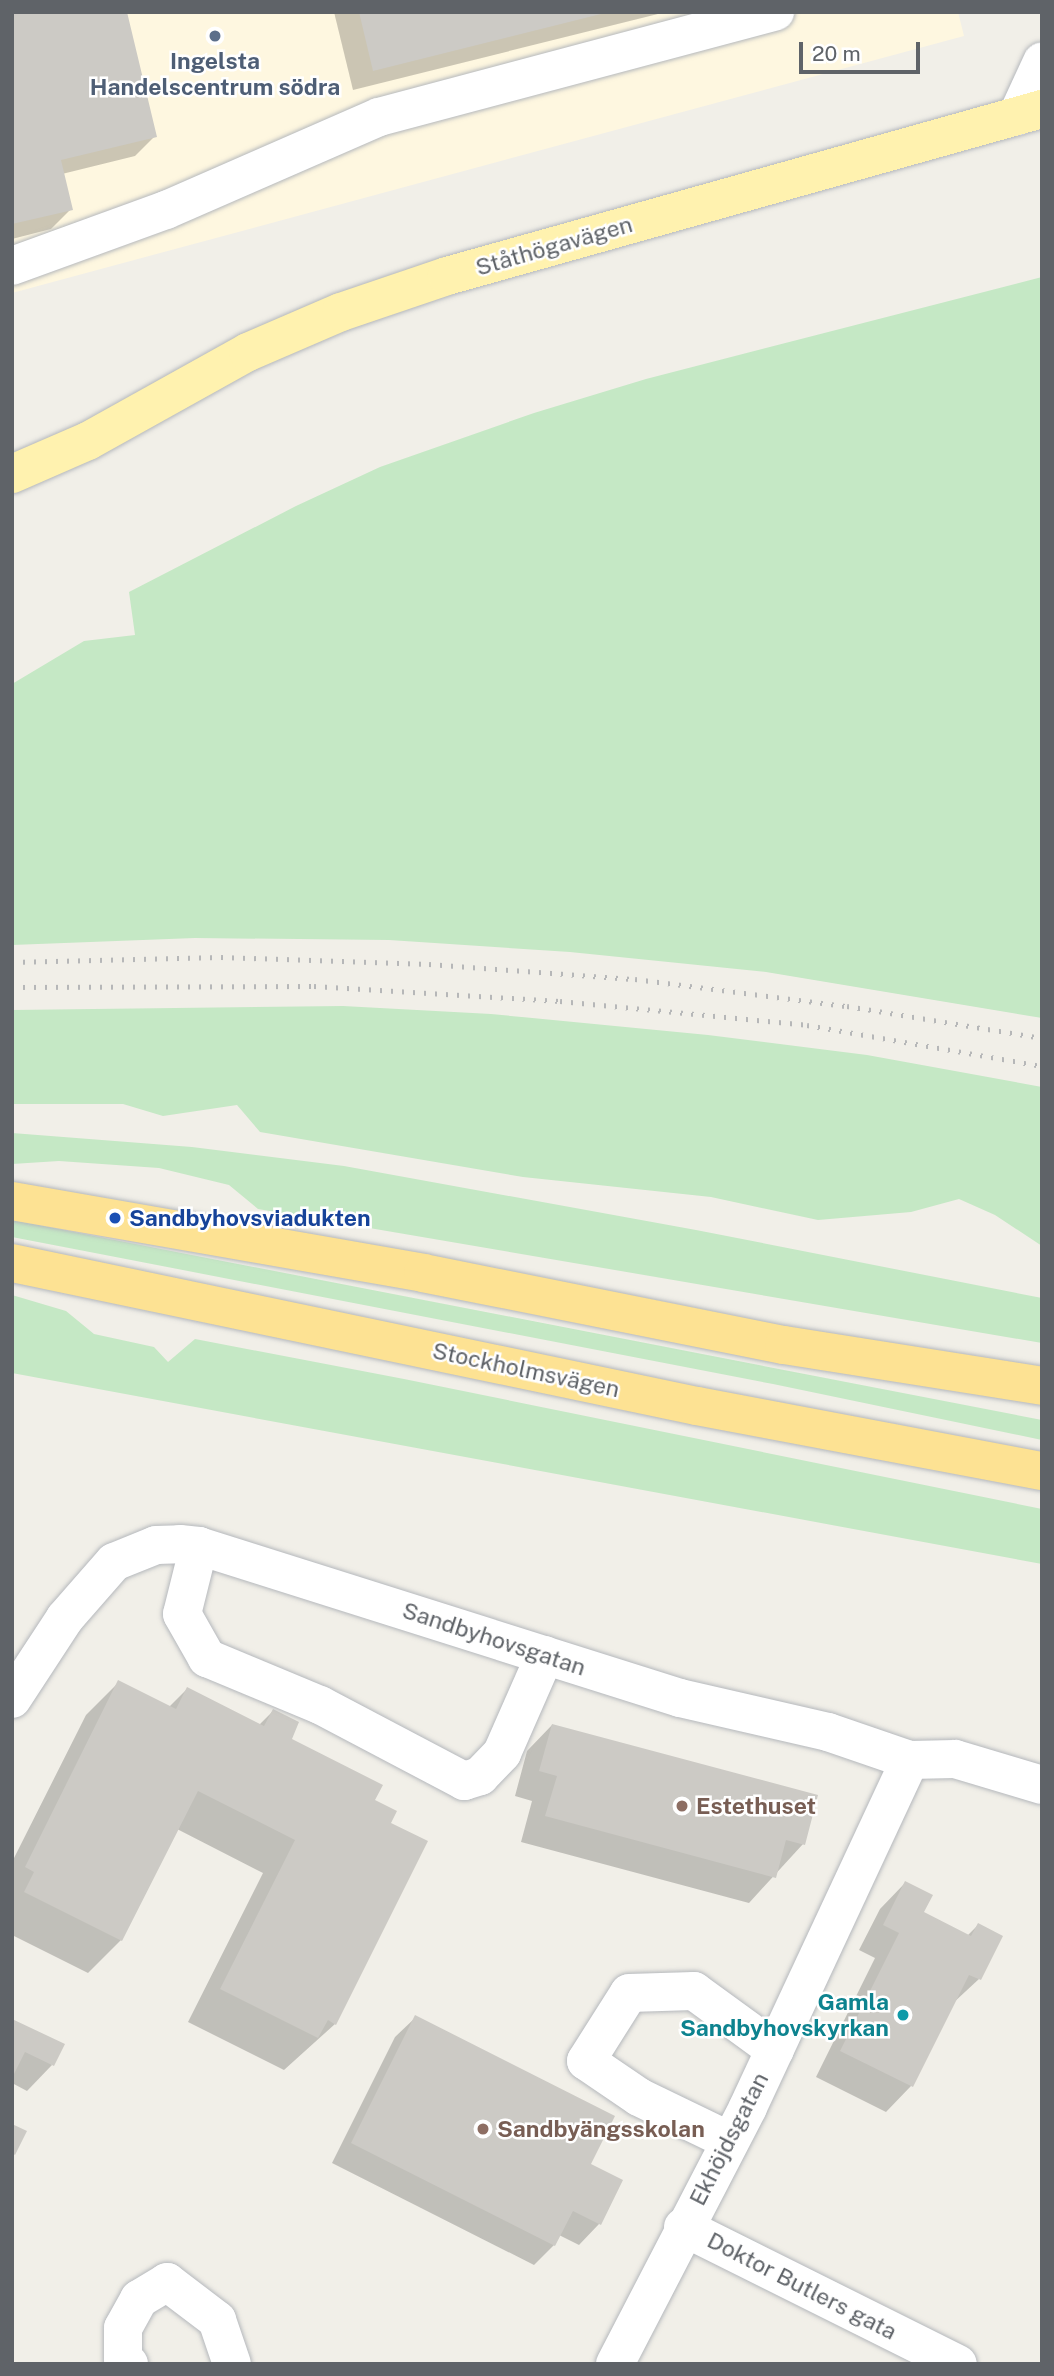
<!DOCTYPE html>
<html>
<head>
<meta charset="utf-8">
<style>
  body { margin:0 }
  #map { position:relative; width:1054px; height:2376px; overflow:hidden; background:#f1efe8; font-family:"Public Sans",sans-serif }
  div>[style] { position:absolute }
  .commercial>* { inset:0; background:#fef7e0 }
  .green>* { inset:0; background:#c5e8c5 }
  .shadow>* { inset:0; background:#0003 }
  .building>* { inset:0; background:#cccac5 }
  .roads { filter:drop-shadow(0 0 2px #b5b8bc) drop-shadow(0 0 2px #b5b8bc) }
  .minor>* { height:38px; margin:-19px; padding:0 19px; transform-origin:19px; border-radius:19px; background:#fff }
  .major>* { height:38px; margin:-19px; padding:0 19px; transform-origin:19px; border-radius:19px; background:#fff2af }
  .highway>* { height:38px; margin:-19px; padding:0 19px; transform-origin:19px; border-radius:19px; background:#fde293 }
  .rail>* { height:5px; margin-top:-2.5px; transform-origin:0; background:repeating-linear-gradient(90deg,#b6b7b8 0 2px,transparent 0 11px) }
  .dots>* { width:19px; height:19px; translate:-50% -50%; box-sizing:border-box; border:4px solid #fff; border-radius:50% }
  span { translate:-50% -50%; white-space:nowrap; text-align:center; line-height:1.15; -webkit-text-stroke:5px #fff; paint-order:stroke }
  .service-label { font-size:23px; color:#4e5e75; font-weight:700 }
  .street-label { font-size:23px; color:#5f6368 }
  .transit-label { font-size:23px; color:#164399; font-weight:700 }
  .left { translate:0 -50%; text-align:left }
  .education-label { font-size:23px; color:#785e54; font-weight:700 }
  .culture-label { font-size:23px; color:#0d838f; font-weight:700 }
  .right { translate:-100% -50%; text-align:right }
  .frame { position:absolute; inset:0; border:14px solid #5f6368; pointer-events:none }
  .scale { position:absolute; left:799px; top:42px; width:121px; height:32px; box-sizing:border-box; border:4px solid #5f6368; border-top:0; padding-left:9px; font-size:21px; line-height:24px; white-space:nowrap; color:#5f6368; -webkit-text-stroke:5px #fff; paint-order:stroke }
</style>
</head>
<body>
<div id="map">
  <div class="commercial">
    <i style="clip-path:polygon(12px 12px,958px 12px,964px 36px,12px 293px)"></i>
  </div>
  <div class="green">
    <i style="clip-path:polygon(1042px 277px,1042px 1018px,766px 972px,570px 952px,389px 940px,195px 938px,12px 945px,12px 684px,84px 641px,135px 635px,129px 592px,296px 506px,380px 467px,534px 413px,646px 379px)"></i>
    <i style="clip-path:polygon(343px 1006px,491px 1014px,708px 1035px,867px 1055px,1042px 1087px,1042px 1246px,995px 1215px,959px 1199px,911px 1212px,818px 1220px,711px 1197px,523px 1177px,260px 1132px,237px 1105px,163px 1116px,123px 1104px,12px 1104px,12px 1010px)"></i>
    <i style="clip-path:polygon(12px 1133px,192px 1147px,344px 1166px,696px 1230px,1042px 1298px,1042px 1343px,258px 1209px,229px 1185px,159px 1168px,59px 1161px,12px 1164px)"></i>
    <i style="clip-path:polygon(12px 1220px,1042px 1420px,1042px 1440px,773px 1384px,12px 1237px)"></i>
    <i style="clip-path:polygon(12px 1295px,66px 1311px,94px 1334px,154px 1347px,168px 1362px,195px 1339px,404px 1379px,1042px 1509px,1042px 1564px,12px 1373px)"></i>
  </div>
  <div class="shadow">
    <i style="clip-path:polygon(12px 12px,155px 136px,135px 156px,62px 174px,71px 209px,51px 229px,12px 239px)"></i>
    <i style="clip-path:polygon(334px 12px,666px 12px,353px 90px)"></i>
    <i style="clip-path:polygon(119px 1682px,169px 1707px,187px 1689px,259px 1725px,273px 1711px,289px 1740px,373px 1801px,389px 1824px,335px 2024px,284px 2070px,188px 2022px,263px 1873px,177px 1829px,121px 1940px,88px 1973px,12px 1935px,12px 1862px,86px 1715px)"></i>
    <i style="clip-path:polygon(552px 1725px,803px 1844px,749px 1903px,521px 1842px,532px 1801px,515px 1796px,527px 1751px)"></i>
    <i style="clip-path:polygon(905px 1883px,922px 1913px,967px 1936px,978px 1925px,979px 1979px,952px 2004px,911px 2086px,886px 2112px,816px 2077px,875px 1958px,859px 1950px,880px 1909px)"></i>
    <i style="clip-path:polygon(416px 2017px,589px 2165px,621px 2181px,599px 2224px,579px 2245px,559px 2235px,554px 2245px,534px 2265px,332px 2163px,395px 2037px)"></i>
    <i style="clip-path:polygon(12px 2021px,52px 2065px,27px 2091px,12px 2083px)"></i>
  </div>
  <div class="building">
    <i style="clip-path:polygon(12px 12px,127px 12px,157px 137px,61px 160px,73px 210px,12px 224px)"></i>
    <i style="clip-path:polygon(359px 12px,605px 12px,605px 13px,373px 71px)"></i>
    <i style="clip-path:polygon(118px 1680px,176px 1709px,187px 1687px,264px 1726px,273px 1709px,299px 1722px,292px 1739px,383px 1785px,375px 1800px,397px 1811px,391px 1823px,428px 1841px,336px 2025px,328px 2020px,318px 2038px,220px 1989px,295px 1840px,198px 1791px,122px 1941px,24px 1892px,34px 1872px,25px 1867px)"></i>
    <i style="clip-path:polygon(552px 1724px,818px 1795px,805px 1845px,786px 1840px,776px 1878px,545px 1816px,557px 1776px,539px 1771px)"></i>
    <i style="clip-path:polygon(905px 1881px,933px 1895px,924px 1912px,971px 1936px,978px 1923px,1003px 1936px,981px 1980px,969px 1975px,913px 2087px,840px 2051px,899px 1933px,883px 1925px)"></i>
    <i style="clip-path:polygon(415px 2015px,615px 2116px,591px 2164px,623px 2180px,601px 2225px,573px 2211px,555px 2246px,351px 2143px)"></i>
    <i style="clip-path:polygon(12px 2019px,65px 2044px,54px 2066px,25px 2052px,12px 2078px)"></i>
    <i style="clip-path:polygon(12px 2124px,27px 2131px,15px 2155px,12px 2153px)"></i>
  </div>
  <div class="roads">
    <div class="minor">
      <i style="left:1017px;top:116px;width:60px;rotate:-65.2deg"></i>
      <i style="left:12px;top:266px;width:164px;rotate:-20deg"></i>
      <i style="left:166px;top:210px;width:232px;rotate:-23.6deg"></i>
      <i style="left:379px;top:117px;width:410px;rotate:-14.9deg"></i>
      <i style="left:199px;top:1546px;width:70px;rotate:104deg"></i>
      <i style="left:182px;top:1614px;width:51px;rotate:60.4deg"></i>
      <i style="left:207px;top:1658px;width:122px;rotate:22.6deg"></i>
      <i style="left:320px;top:1705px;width:163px;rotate:27.8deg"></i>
      <i style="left:464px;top:1781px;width:17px;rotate:-17deg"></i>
      <i style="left:480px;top:1776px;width:32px;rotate:-46deg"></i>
      <i style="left:502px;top:1753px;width:107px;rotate:-66.3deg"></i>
      <i style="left:12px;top:1699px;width:97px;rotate:-56.8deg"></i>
      <i style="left:65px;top:1618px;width:74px;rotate:-48.8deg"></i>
      <i style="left:114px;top:1562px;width:45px;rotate:-22deg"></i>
      <i style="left:156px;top:1545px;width:24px;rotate:-2deg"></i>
      <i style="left:180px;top:1544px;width:19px;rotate:6deg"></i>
      <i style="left:199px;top:1546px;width:504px;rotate:17.54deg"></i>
      <i style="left:680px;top:1698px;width:152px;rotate:12.9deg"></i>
      <i style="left:828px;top:1732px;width:87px;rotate:18.9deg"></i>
      <i style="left:910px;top:1760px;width:45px;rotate:-1.3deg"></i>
      <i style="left:955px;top:1759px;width:91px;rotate:16.6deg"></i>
      <i style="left:730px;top:2141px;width:101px;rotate:-154.2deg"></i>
      <i style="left:639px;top:2097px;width:64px;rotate:-145.8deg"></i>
      <i style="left:586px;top:2061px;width:80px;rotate:-57.7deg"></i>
      <i style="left:629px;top:1993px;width:65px;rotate:-1.8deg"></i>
      <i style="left:694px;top:1991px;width:100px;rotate:36.1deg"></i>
      <i style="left:683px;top:2227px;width:307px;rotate:26.5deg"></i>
      <i style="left:129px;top:2364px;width:7px;rotate:-146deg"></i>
      <i style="left:123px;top:2360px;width:32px;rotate:-90deg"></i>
      <i style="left:123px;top:2328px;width:33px;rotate:-61deg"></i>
      <i style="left:139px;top:2299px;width:33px;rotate:-31deg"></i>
      <i style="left:167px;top:2282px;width:63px;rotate:37.2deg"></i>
      <i style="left:217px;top:2320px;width:46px;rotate:71.2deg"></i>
      <i style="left:615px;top:2364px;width:289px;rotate:-62.6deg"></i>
      <i style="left:748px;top:2107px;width:383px;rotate:-65deg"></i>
    </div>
    <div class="major">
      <i style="left:12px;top:474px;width:83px;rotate:-23.5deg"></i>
      <i style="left:88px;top:441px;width:183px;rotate:-29.1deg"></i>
      <i style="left:248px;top:352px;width:101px;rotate:-23.3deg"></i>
      <i style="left:341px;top:312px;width:112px;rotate:-18.8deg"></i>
      <i style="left:447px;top:276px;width:618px;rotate:-15.68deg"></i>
    </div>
    <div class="highway">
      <i style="left:12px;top:1201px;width:417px;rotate:9.9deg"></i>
      <i style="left:423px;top:1273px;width:368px;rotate:11.3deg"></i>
      <i style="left:784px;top:1345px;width:261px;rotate:9deg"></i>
      <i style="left:12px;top:1263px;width:700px;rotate:11.79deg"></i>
      <i style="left:697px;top:1406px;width:351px;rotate:10.7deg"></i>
    </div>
  </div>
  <div class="rail">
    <i style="left:12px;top:962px;width:209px;rotate:-1.4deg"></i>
    <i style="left:221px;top:957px;width:208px;rotate:1.9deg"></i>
    <i style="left:429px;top:964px;width:207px;rotate:4.2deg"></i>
    <i style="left:635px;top:979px;width:214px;rotate:7.3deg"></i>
    <i style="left:847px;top:1006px;width:198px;rotate:9.3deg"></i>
    <i style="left:12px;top:987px;width:302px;rotate:-0.2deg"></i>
    <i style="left:314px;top:986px;width:246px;rotate:3.5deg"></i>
    <i style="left:560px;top:1001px;width:248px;rotate:5.5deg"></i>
    <i style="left:807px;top:1025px;width:239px;rotate:9.9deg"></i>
  </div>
  <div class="dots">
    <i style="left:215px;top:36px;background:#5c6f8a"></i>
    <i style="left:115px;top:1218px;background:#1a4fb4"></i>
    <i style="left:682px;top:1806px;background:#8d6e63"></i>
    <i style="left:903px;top:2015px;background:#0f9aa8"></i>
    <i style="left:483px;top:2129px;background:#8d6e63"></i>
  </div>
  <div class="service-label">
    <span style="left:215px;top:74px">Ingelsta<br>Handelscentrum södra</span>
  </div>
  <div class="street-label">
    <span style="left:554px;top:246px;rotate:-16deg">Ståthögavägen</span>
    <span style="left:526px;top:1370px;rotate:12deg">Stockholmsvägen</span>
    <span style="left:494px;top:1639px;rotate:18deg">Sandbyhovsgatan</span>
    <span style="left:729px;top:2139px;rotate:-63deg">Ekhöjdsgatan</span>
    <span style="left:802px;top:2286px;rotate:27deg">Doktor Butlers gata</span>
  </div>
  <div class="transit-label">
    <span class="left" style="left:129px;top:1218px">Sandbyhovsviadukten</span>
  </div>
  <div class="education-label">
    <span class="left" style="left:696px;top:1806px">Estethuset</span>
    <span class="left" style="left:497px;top:2129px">Sandbyängsskolan</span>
  </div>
  <div class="culture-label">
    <span class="right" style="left:889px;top:2015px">Gamla<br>Sandbyhovskyrkan</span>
  </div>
  <div class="frame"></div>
  <div class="scale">20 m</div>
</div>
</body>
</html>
